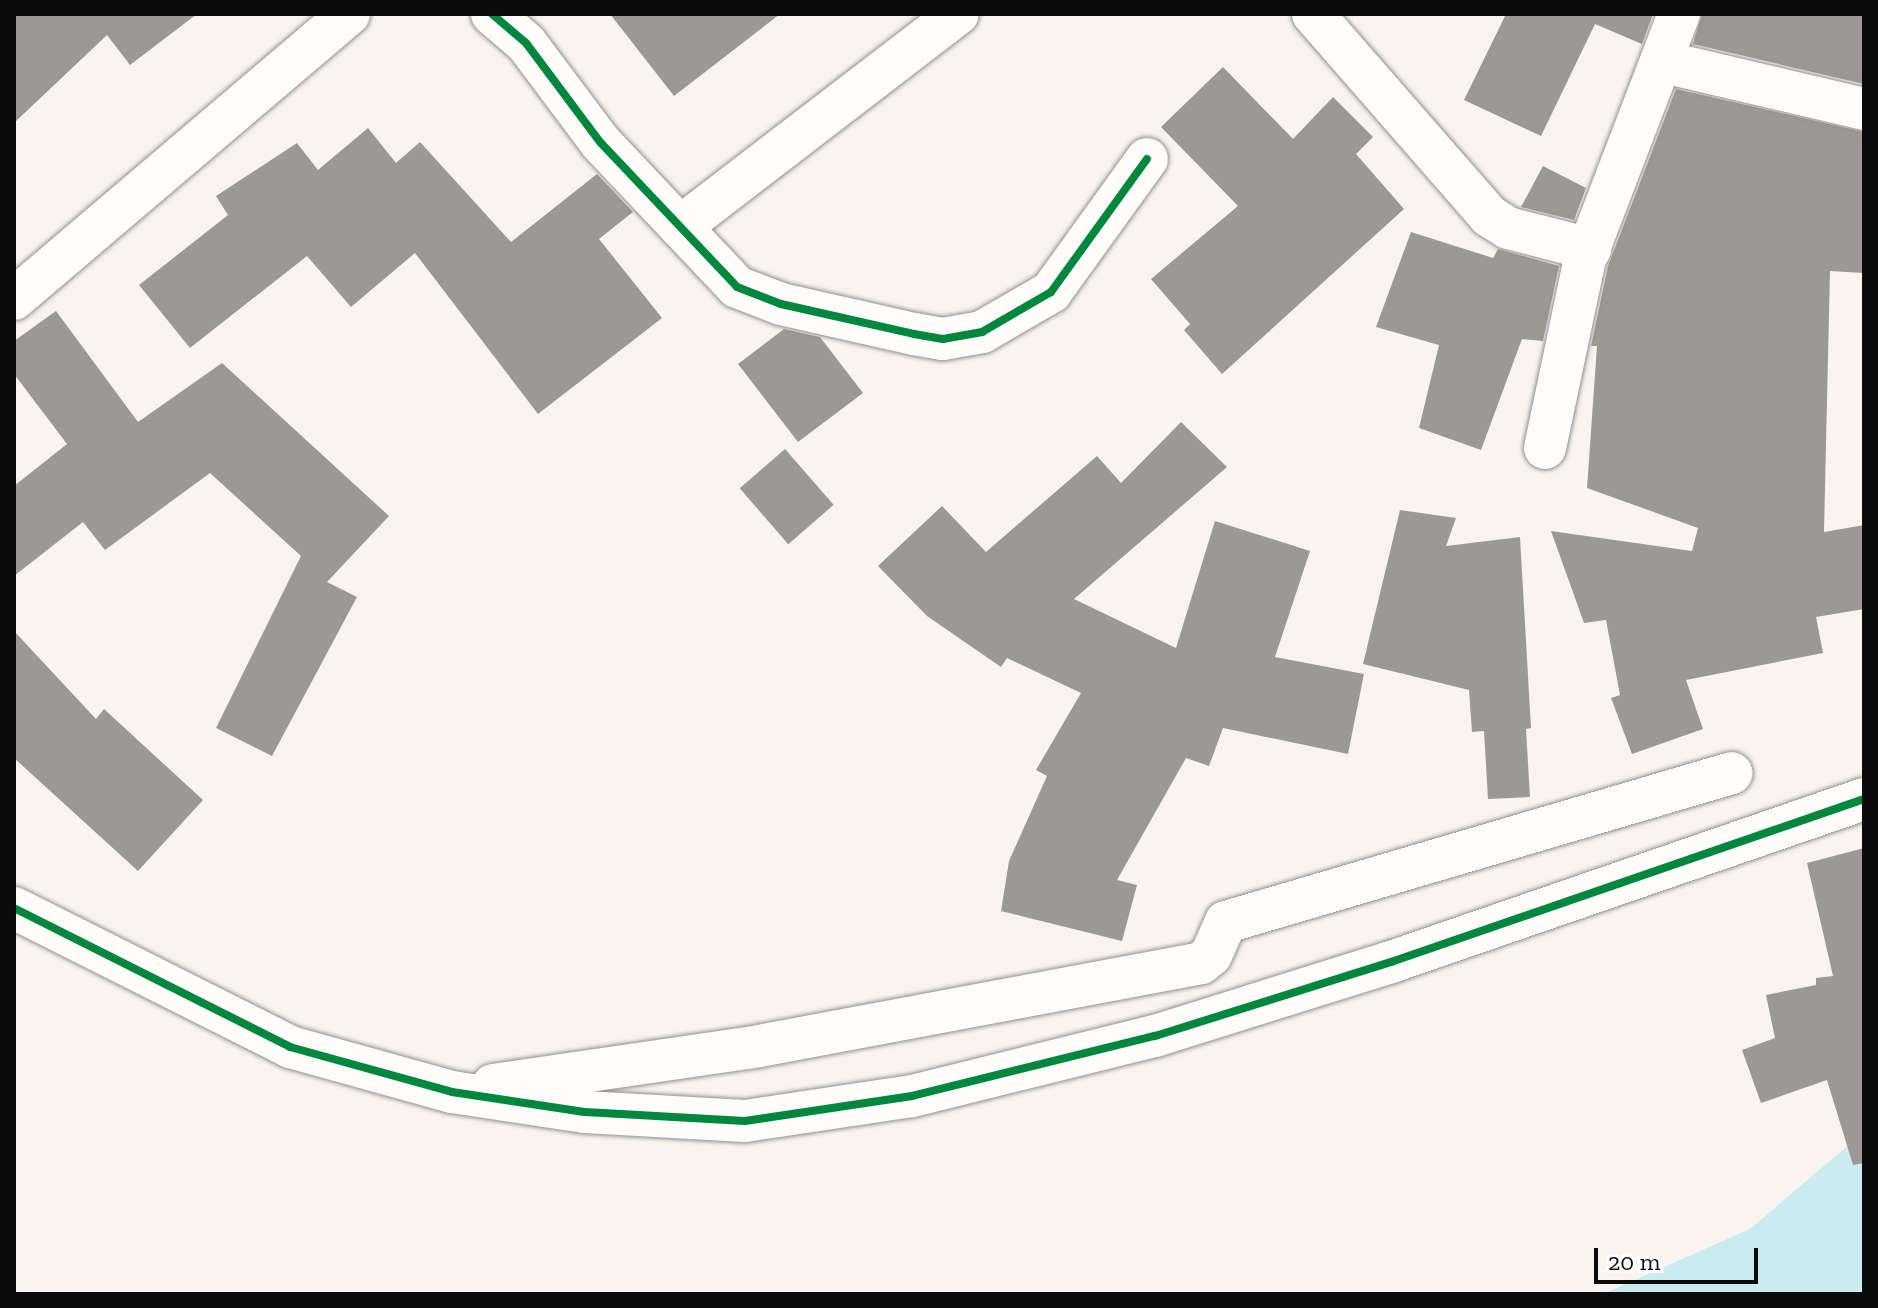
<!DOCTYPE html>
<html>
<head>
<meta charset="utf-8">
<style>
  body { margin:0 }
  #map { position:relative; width:1878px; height:1308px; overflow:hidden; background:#f9f4ee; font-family:"Zilla Slab",serif }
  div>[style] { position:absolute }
  .water>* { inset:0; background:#c8ecef }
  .building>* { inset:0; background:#9c9894; transform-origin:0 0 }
  .roads { filter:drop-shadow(0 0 2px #92908d) drop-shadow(0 0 2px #92908d) }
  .street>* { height:42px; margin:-21px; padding:0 21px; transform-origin:21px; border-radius:21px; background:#fefdfc }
  .cycleway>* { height:8px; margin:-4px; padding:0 4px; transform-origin:4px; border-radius:4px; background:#00873e }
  span { translate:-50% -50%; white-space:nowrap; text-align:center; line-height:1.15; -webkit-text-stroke:8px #fff; paint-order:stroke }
  .frame { position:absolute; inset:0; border:16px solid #0b0b0b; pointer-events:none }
  .scale { position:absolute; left:1594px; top:1248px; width:164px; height:36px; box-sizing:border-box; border:4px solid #0b0b0b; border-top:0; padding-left:10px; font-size:24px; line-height:28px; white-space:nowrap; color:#0b0b0b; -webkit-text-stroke:6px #fff; paint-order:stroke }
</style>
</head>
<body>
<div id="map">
  <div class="water">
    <i style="clip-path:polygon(1864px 1132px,1864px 1294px,1603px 1294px,1750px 1229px)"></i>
  </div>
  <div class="building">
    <i style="clip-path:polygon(14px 14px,197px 14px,130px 65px,107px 35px,14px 123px)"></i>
    <i style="clip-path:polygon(610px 14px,780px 14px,674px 96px)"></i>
    <i style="clip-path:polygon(1506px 14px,1653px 14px,1642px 44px,1595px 24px,1541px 136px,1464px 100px)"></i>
    <i style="clip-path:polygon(1702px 14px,1864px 14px,1864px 84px,1693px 44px)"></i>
    <i style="clip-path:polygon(1223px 67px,1293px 139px,1333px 97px,1373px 137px,1356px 154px,1404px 209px,1222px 374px,1184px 330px,1190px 324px,1151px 279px,1238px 206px,1161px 127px)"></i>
    <i style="clip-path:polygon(1676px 89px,1864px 132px,1864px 273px,1830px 271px,1824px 532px,1864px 525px,1864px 609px,1816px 617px,1823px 653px,1686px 680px,1703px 729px,1632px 754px,1611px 698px,1620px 695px,1606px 620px,1584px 623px,1551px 531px,1692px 551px,1698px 528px,1587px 488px,1597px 346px,1591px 346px,1608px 266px)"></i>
    <i style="clip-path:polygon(368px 128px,396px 163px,420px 142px,511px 242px,597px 174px,633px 212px,599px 239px,662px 318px,538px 414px,415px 253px,351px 307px,307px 256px,190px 348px,139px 285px,228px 215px,216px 196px,297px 143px,318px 170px)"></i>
    <i style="clip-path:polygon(1543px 166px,1586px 188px,1574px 220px,1521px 207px)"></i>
    <i style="clip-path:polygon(1411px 232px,1493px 258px,1498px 249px,1559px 266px,1543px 341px,1522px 339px,1481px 450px,1419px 428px,1439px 345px,1376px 327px)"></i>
    <i style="clip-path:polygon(56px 311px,138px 422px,222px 363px,389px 516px,327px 582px,357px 597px,272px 756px,216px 728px,301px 556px,210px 473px,105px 550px,83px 522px,14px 576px,14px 486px,67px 444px,14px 374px,14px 341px)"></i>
    <i style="clip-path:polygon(784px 329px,820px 337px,863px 393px,798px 442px,738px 364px)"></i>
    <i style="clip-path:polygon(1181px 422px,1227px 467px,1074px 599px,1176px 648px,1215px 521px,1310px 551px,1275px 657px,1364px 674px,1348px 754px,1223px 728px,1209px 766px,1186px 758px,1117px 880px,1137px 885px,1122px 941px,1001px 911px,1009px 861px,1047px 776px,1036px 770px,1081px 693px,1007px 658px,1001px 667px,927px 616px,878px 566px,942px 506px,986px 552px,1097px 456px,1121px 483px)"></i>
    <i style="left:785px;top:449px;width:74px;height:60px;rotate:49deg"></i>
    <i style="clip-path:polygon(1400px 510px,1456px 518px,1446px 546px,1520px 537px,1531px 728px,1526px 729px,1530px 797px,1488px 799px,1484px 731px,1472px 732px,1469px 690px,1363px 664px)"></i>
    <i style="clip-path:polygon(14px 631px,96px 719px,104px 709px,203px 800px,138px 871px,14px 758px)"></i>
    <i style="clip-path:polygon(1864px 848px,1864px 1163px,1853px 1165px,1827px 1080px,1761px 1103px,1742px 1050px,1775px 1038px,1766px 995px,1816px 985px,1816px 978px,1833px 976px,1807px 863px)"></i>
  </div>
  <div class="roads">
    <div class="street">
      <i style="left:492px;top:14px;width:45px;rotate:40.5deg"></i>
      <i style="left:526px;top:43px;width:124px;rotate:53.2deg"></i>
      <i style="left:600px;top:142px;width:199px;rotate:46.6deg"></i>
      <i style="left:737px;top:287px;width:47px;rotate:21.1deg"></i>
      <i style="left:781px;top:304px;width:136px;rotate:12.7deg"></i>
      <i style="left:914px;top:334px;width:29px;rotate:10deg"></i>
      <i style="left:943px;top:339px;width:40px;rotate:-10deg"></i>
      <i style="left:982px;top:332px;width:80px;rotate:-30.1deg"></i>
      <i style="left:1051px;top:292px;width:164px;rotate:-54.2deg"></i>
      <i style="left:1313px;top:14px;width:268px;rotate:48.9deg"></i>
      <i style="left:1489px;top:216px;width:22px;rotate:32deg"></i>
      <i style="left:1508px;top:228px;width:85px;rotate:14.4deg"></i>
      <i style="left:1664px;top:62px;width:205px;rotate:13.2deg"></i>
      <i style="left:680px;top:227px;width:350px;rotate:-37.5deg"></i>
      <i style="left:14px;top:299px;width:440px;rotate:-40.4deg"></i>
      <i style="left:1545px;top:448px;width:193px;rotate:-78.1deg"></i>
      <i style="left:1585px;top:259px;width:262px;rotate:-69deg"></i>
      <i style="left:14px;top:908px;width:309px;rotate:26.7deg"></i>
      <i style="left:290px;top:1047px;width:168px;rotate:15.5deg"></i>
      <i style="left:452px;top:1092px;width:134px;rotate:8.6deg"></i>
      <i style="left:585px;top:1112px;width:160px;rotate:3.2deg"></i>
      <i style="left:745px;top:1121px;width:169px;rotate:-8.5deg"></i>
      <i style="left:912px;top:1096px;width:250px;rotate:-13.9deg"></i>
      <i style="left:1155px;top:1036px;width:247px;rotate:-17.4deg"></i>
      <i style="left:1391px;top:962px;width:500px;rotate:-19.01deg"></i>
      <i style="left:493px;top:1085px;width:269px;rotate:-8.3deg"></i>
      <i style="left:759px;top:1046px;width:450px;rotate:-10.6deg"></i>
      <i style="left:1201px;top:963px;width:13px;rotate:-39deg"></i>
      <i style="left:1211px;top:955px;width:36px;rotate:-66deg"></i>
      <i style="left:1226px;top:922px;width:527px;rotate:-16.41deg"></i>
    </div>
  </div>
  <div class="cycleway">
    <i style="left:492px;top:14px;width:45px;rotate:40.5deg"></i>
    <i style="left:526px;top:43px;width:124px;rotate:53.2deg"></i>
    <i style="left:600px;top:142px;width:199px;rotate:46.6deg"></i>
    <i style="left:737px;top:287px;width:47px;rotate:21.1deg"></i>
    <i style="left:781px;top:304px;width:136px;rotate:12.7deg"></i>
    <i style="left:914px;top:334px;width:29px;rotate:10deg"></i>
    <i style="left:943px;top:339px;width:40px;rotate:-10deg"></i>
    <i style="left:982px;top:332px;width:80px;rotate:-30.1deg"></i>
    <i style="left:1051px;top:292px;width:164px;rotate:-54.2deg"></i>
    <i style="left:14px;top:908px;width:309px;rotate:26.7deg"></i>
    <i style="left:290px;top:1047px;width:168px;rotate:15.5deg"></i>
    <i style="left:452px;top:1092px;width:134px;rotate:8.6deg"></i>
    <i style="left:585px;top:1112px;width:160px;rotate:3.2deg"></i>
    <i style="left:745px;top:1121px;width:169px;rotate:-8.5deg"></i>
    <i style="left:912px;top:1096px;width:250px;rotate:-13.9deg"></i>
    <i style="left:1155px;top:1036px;width:247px;rotate:-17.4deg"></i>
    <i style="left:1391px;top:962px;width:500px;rotate:-19.01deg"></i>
  </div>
  <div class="frame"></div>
  <div class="scale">20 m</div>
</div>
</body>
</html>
